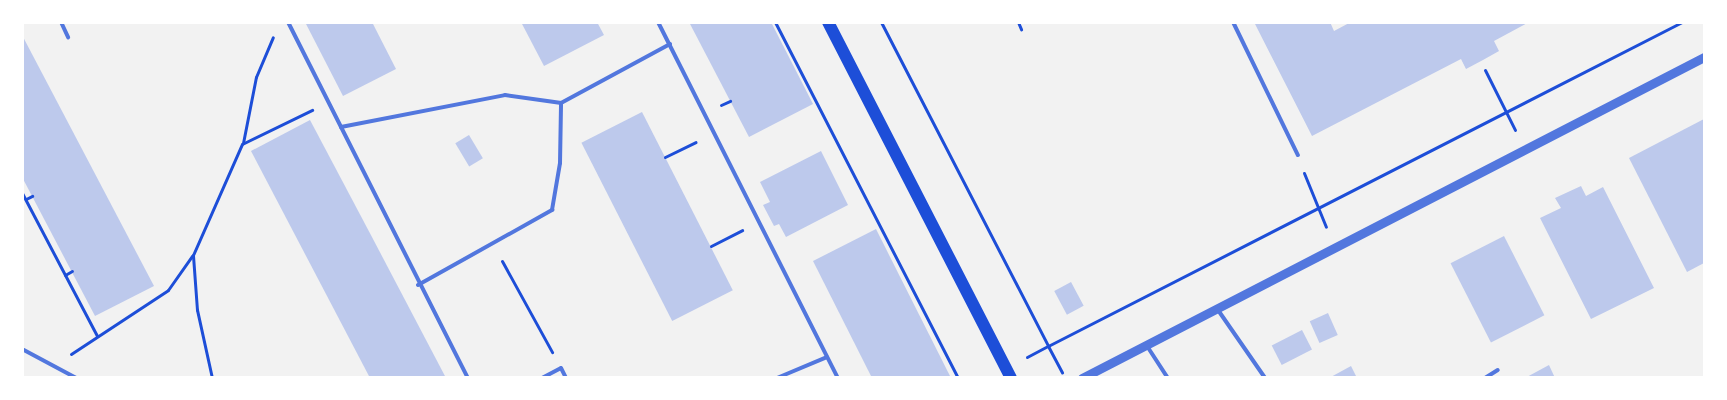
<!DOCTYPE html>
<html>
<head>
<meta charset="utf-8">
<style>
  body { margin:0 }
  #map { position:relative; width:1727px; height:400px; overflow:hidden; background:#f2f2f2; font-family:"PT Sans",sans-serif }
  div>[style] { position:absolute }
  .building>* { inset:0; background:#bdc9ec; transform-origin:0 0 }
  .path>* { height:3px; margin:-1.5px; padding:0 1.5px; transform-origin:1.5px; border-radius:1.5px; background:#1d4ed8 }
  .service>* { height:4px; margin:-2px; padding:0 2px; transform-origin:2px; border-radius:2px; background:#5277de }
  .tertiary>* { height:9px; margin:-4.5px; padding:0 4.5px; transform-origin:4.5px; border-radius:4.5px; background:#5277de }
  .primary>* { height:12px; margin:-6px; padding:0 6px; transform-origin:6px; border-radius:6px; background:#1d4ed8 }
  span { translate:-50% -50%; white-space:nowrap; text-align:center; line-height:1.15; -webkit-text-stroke:5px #fff; paint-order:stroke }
  .frame { position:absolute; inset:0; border:24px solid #fff; pointer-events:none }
</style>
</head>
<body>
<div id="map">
  <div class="building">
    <i style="clip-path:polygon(305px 22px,372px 22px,396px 69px,343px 96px)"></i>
    <i style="clip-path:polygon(521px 22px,597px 22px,604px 35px,544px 66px)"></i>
    <i style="clip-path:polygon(689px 22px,771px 22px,813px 104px,749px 137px)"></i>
    <i style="clip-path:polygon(1254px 22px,1330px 22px,1334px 31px,1351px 22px,1529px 22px,1494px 41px,1499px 51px,1483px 60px,1466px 69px,1461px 59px,1312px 136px)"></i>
    <i style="clip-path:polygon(22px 35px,154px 286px,95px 316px,22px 177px)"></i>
    <i style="left:642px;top:112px;width:200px;height:68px;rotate:63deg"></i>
    <i style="clip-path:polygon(1704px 119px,1704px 263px,1687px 272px,1629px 158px)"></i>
    <i style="clip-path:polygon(310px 120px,373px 239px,446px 378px,370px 378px,251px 151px)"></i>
    <i style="left:469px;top:135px;width:27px;height:16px;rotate:59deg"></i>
    <i style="clip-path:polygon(821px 151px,848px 205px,786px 237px,779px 224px,774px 226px,763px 205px,770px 202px,760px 182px)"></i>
    <i style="clip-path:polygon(1581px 186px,1586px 196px,1603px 187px,1654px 288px,1591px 319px,1540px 218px,1561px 208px,1555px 198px)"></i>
    <i style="clip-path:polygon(876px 229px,951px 378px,872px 378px,813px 261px)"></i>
    <i style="left:1504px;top:236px;width:89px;height:60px;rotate:63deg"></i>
    <i style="left:1071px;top:282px;width:27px;height:19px;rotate:62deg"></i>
    <i style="left:1328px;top:313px;width:24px;height:20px;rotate:66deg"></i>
    <i style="left:1302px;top:330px;width:22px;height:34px;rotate:63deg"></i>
    <i style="clip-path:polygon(1549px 365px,1555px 378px,1525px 378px)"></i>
    <i style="clip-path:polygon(1351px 366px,1357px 378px,1329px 378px)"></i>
  </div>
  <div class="path">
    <i style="left:775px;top:22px;width:400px;rotate:62.8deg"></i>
    <i style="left:881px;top:22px;width:365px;rotate:62.7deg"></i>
    <i style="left:1048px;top:346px;width:712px;rotate:-27.07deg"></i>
    <i style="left:1018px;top:22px;width:8px;rotate:67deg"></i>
    <i style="left:1485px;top:70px;width:67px;rotate:63.4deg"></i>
    <i style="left:721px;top:105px;width:10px;rotate:-24deg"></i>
    <i style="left:243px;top:143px;width:67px;rotate:-78.9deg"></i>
    <i style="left:256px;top:77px;width:43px;rotate:-67deg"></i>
    <i style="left:665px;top:157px;width:34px;rotate:-26deg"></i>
    <i style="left:1304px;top:173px;width:58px;rotate:67.8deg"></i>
    <i style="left:22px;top:193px;width:161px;rotate:62.3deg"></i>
    <i style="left:26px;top:199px;width:7px;rotate:-27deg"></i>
    <i style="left:711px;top:246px;width:35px;rotate:-27deg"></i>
    <i style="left:502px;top:261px;width:104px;rotate:61.2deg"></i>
    <i style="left:65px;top:275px;width:8px;rotate:-30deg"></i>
    <i style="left:71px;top:354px;width:116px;rotate:-33.4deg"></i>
    <i style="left:168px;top:290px;width:42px;rotate:-54.8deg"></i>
    <i style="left:1027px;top:357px;width:24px;rotate:-28deg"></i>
    <i style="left:1048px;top:346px;width:30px;rotate:62deg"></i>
    <i style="left:212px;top:378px;width:70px;rotate:-102.4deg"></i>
    <i style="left:197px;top:310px;width:55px;rotate:-94.2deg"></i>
    <i style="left:193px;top:255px;width:121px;rotate:-66.2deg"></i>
    <i style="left:242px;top:144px;width:78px;rotate:-25.9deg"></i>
  </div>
  <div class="service">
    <i style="left:61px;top:22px;width:17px;rotate:65deg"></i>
    <i style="left:288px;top:22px;width:399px;rotate:63.2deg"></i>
    <i style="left:658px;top:22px;width:399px;rotate:63.2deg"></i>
    <i style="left:1233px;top:22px;width:148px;rotate:64deg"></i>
    <i style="left:341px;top:127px;width:167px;rotate:-11deg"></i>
    <i style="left:505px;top:95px;width:57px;rotate:8.1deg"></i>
    <i style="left:561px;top:103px;width:124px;rotate:-28.4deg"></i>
    <i style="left:418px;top:285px;width:154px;rotate:-29.2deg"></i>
    <i style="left:552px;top:210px;width:48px;rotate:-80.3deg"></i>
    <i style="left:560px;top:163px;width:60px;rotate:-89deg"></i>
    <i style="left:1218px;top:310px;width:83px;rotate:55.3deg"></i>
    <i style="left:1147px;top:346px;width:38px;rotate:57deg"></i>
    <i style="left:22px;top:349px;width:61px;rotate:28.2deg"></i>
    <i style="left:542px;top:378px;width:21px;rotate:-28deg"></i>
    <i style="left:561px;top:368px;width:11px;rotate:63deg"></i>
    <i style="left:777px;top:378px;width:54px;rotate:-22.8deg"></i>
    <i style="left:1485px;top:378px;width:15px;rotate:-32deg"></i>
  </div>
  <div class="tertiary">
    <i style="left:1082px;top:378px;width:700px;rotate:-27.3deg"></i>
  </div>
  <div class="primary">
    <i style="left:828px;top:22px;width:400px;rotate:62.8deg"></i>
  </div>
  <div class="frame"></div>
</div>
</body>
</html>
